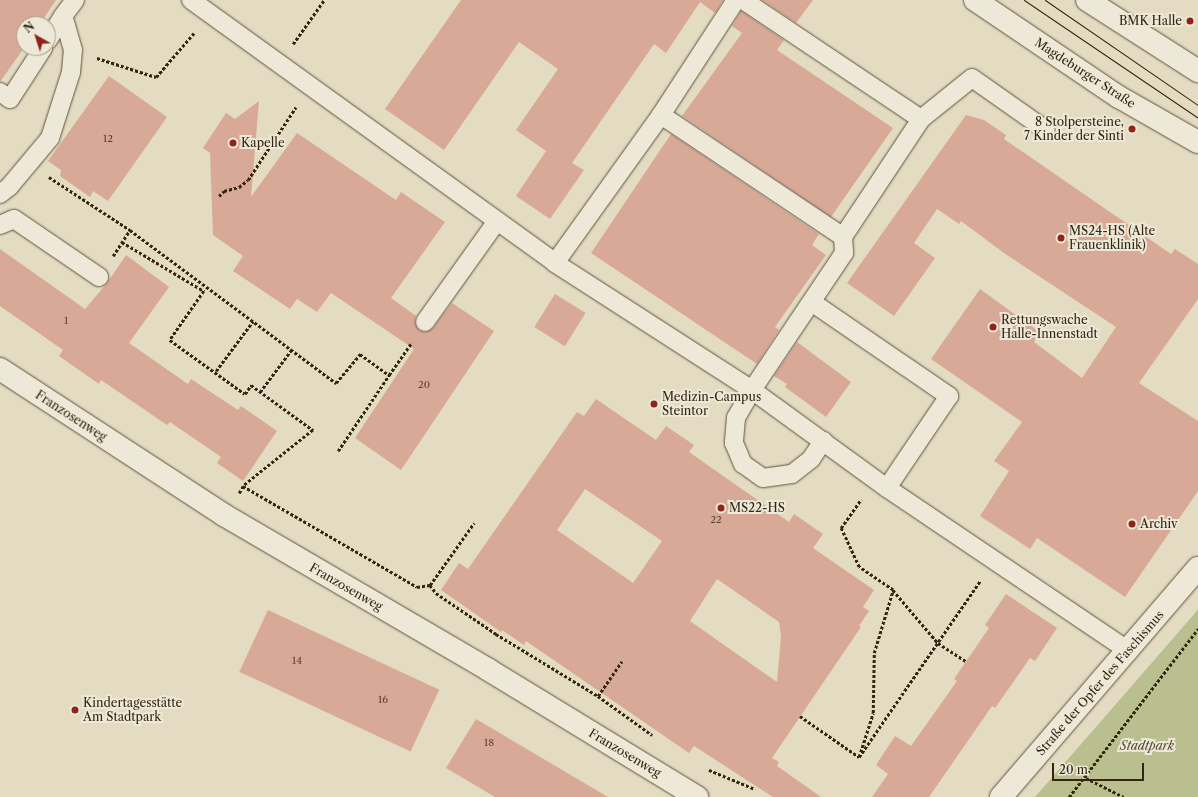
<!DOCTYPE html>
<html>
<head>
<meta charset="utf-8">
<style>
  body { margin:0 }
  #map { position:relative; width:1198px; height:797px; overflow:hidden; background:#e3dcc2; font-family:"Libre Caslon Text",serif }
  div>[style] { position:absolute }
  .green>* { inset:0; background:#b9bf8f }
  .building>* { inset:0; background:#d9a997; transform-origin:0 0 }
  .path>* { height:2.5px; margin-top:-1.25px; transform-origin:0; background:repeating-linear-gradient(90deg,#332510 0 3px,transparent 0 5px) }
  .roads { filter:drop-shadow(0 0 1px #5f533c) drop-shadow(0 0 1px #5f533c) }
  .lane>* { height:18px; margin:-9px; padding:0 9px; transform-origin:9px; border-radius:9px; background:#ede8d7 }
  .street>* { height:22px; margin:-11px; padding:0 11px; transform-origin:11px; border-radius:11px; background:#ede8d7 }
  .secondary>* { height:22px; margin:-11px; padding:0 11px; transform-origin:11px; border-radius:11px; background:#ede8d7 }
  .tram>* { height:1px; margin:-0.5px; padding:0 0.5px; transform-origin:0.5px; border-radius:0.5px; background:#332510 }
  .dots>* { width:11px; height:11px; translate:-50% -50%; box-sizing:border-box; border:2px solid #ede8d7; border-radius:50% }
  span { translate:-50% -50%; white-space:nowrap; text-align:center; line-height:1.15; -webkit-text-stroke:4px #ede8d7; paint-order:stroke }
  .number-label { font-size:10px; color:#5c4632 }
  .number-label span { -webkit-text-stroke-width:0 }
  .poi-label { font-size:12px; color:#332510 }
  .right { translate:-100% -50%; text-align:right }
  .left { translate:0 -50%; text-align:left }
  .street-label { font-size:12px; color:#332510 }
  .park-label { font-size:12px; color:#544c30; font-style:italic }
  .north { position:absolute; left:16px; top:16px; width:40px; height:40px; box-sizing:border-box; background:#ede8d7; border:1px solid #a39a87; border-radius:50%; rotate:321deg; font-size:11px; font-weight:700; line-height:16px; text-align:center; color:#332510 }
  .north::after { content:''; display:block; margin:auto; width:14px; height:18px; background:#8f2418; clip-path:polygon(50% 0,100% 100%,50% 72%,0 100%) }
  .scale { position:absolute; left:1052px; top:763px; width:92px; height:18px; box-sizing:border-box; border:2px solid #332510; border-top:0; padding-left:5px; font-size:12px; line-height:14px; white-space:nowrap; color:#332510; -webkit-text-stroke:3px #ede8d7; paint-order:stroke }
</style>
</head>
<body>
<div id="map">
  <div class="green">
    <i style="clip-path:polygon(1198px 609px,1198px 797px,1035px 797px,1196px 612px)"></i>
  </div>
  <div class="building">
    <i style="clip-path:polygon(0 0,56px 0,40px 24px,24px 24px,24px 48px,0 82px)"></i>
    <i style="clip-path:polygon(461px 0,723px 0,715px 13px,700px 2px,666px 53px,654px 44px,572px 163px,584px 170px,550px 219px,516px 196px,546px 151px,516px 130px,558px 69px,519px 42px,444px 150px,385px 109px)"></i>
    <i style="clip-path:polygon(762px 0,813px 0,796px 23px)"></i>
    <i style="clip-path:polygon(741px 11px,784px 40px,777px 50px,893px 128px,831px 217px,682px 116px,742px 33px,732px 26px)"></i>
    <i style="clip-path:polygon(109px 76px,167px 117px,108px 201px,93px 191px,90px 197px,60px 176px,61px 170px,48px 161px)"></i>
    <i style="clip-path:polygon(259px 101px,251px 197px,297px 133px,396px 200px,401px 192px,445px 222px,391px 298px,416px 316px,415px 321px,419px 330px,424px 332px,433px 328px,452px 303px,494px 331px,401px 470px,355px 438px,414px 349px,331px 293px,317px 312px,297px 299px,290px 309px,233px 271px,243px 256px,213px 235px,210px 153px,203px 148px,226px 113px,235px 119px)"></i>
    <i style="clip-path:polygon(966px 115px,984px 120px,1006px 135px,1004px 139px,1171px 254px,1175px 249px,1198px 264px,1198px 299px,1139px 383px,1198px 421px,1198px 491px,1125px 597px,1037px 538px,1030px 549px,980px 516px,1009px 471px,994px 461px,1022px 422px,931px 359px,980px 289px,1041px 333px,1034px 342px,1082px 378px,1116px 327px,1004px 253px,961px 221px,959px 224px,937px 209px,914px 243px,935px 258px,894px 316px,847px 283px)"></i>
    <i style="clip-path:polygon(671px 134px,819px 234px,812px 245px,826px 255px,775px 327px,779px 330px,757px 364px,591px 253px)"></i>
    <i style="clip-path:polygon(0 249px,85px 309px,107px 283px,126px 255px,169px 287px,129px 343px,188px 384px,191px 379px,238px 410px,241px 406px,277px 431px,243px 481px,217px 463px,221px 457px,170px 422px,167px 425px,101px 380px,99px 384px,59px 356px,63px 350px,0 306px)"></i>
    <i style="left:555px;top:294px;width:36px;height:39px;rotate:32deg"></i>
    <i style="clip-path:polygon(797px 342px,851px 382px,826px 417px,785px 387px,787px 384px,774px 376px)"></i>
    <i style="clip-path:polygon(evenodd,596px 399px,656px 440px,666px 426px,694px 445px,689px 452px,789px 522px,794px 514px,823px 534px,813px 548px,874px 590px,863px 607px,869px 611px,859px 626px,861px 627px,772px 758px,779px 762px,777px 766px,821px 797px,773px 797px,694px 746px,689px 753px,526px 641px,524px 645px,502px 630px,501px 632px,441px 590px,459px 563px,468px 569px,577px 412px,584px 416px,596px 399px,585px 489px,662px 541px,633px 583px,557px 530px,585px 489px,596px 399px,717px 579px,779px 622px,781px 636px,777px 682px,690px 621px,717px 579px)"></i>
    <i style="clip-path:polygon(1006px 594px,1057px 628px,1035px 661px,1030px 658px,995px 708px,992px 706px,929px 797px,872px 797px,888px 774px,876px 765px,895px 736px,911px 746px,957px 681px,954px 679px,989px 628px,985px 625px)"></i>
    <i style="left:268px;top:610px;width:189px;height:68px;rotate:25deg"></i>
    <i style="clip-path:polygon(476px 719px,608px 797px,495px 797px,446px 768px)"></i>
  </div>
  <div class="path">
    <i style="left:293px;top:44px;width:54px;rotate:-54.8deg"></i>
    <i style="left:97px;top:58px;width:62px;rotate:17.9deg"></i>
    <i style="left:156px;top:77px;width:58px;rotate:-49.2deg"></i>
    <i style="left:49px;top:177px;width:97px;rotate:33.2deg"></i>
    <i style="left:130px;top:230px;width:257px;rotate:36.6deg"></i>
    <i style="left:336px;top:383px;width:38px;rotate:-50deg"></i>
    <i style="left:360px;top:354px;width:36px;rotate:36deg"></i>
    <i style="left:389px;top:375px;width:40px;rotate:-55.1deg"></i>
    <i style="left:219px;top:196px;width:7px;rotate:-45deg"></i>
    <i style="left:224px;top:191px;width:16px;rotate:-15deg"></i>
    <i style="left:239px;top:187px;width:11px;rotate:-38deg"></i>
    <i style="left:248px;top:180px;width:87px;rotate:-56.7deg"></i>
    <i style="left:122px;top:242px;width:96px;rotate:30.9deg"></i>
    <i style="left:204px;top:291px;width:60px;rotate:124.8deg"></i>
    <i style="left:170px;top:340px;width:92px;rotate:35.8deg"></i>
    <i style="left:245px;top:394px;width:11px;rotate:-56deg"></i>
    <i style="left:251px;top:385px;width:77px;rotate:36deg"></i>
    <i style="left:313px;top:430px;width:90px;rotate:141.3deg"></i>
    <i style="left:113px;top:256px;width:31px;rotate:-57deg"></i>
    <i style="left:216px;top:371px;width:62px;rotate:-53.5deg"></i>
    <i style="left:260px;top:392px;width:54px;rotate:-53.3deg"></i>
    <i style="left:338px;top:451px;width:92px;rotate:-56.1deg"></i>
    <i style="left:239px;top:493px;width:8px;rotate:-60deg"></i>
    <i style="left:243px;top:486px;width:201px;rotate:30.1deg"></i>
    <i style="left:417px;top:587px;width:13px;rotate:-9deg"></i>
    <i style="left:430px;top:585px;width:76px;rotate:-54.6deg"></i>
    <i style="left:430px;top:585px;width:10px;rotate:53deg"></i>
    <i style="left:436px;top:593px;width:73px;rotate:34.3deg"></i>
    <i style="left:496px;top:634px;width:119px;rotate:31.3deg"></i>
    <i style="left:598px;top:696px;width:42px;rotate:-55.6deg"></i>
    <i style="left:893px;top:590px;width:70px;rotate:49.7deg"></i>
    <i style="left:938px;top:643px;width:33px;rotate:33deg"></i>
    <i style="left:598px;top:696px;width:67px;rotate:35.8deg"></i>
    <i style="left:800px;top:716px;width:72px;rotate:34.8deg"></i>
    <i style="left:859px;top:757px;width:214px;rotate:-55.5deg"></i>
    <i style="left:859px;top:757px;width:46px;rotate:-72.3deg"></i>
    <i style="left:873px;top:713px;width:60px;rotate:-89deg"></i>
    <i style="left:874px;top:653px;width:66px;rotate:-73.2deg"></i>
    <i style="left:893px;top:590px;width:41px;rotate:-145.9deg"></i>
    <i style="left:859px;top:567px;width:43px;rotate:-114.8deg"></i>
    <i style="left:841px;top:528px;width:35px;rotate:-55deg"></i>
    <i style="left:709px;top:770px;width:50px;rotate:22.4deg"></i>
    <i style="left:1086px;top:778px;width:42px;rotate:26.6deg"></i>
    <i style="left:1069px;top:797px;width:212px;rotate:-52.5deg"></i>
  </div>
  <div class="roads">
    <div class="lane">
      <i style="left:191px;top:0;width:449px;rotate:35.8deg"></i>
      <i style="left:555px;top:263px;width:234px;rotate:32.8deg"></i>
      <i style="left:752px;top:390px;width:167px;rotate:36deg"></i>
      <i style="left:887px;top:488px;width:292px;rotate:34deg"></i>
      <i style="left:743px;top:0;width:214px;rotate:33.8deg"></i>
      <i style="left:921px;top:119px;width:141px;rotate:123.5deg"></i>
      <i style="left:843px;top:237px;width:16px;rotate:86deg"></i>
      <i style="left:844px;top:253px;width:165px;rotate:123.9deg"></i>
      <i style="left:752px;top:390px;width:32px;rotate:120deg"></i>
      <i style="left:736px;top:418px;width:25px;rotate:95deg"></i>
      <i style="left:734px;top:443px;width:23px;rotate:67deg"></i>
      <i style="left:743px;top:464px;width:24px;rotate:35deg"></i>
      <i style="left:763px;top:478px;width:29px;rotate:-8deg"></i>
      <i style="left:792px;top:474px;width:24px;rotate:-38deg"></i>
      <i style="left:811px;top:459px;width:22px;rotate:-56deg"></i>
      <i style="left:48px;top:40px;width:28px;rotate:-58deg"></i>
      <i style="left:0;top:92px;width:12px;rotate:35deg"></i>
      <i style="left:10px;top:99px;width:61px;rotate:-57.1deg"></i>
      <i style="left:661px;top:115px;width:219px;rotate:33.8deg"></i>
      <i style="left:921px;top:119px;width:65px;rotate:-38.8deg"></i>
      <i style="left:972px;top:78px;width:90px;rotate:35.1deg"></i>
      <i style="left:0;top:194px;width:11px;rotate:-38deg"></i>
      <i style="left:9px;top:187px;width:64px;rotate:-50.1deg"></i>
      <i style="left:50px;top:138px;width:69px;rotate:-72.3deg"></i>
      <i style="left:71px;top:72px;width:22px;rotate:-85deg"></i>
      <i style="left:73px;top:50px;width:35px;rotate:-106deg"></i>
      <i style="left:63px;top:16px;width:20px;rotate:-53deg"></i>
      <i style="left:0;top:225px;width:15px;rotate:-23deg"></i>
      <i style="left:14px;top:219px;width:103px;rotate:34.3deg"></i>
      <i style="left:555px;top:263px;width:182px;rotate:-54.4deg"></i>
      <i style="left:661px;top:115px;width:137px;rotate:-56.9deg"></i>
      <i style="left:813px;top:303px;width:165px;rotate:34.4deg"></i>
      <i style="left:949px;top:396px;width:111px;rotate:124deg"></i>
      <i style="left:425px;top:322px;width:124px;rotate:-54.5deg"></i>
    </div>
    <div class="street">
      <i style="left:0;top:369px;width:267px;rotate:33.1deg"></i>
      <i style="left:224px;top:515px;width:307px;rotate:30.3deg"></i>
      <i style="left:489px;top:670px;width:244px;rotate:31.4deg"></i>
      <i style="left:1001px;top:797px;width:302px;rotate:-49.3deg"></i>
    </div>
    <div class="secondary">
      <i style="left:975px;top:0;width:174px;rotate:34deg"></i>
      <i style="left:1119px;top:97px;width:91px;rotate:29.7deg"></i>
      <i style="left:1087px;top:0;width:132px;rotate:32.6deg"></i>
    </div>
  </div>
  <div class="tram">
    <i style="left:1024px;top:0;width:210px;rotate:34.1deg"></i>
    <i style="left:1045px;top:0;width:186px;rotate:34.5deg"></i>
  </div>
  <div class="dots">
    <i style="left:1190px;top:21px;background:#8f2418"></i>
    <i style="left:1132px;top:129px;background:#8f2418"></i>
    <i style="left:233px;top:143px;background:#8f2418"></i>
    <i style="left:1061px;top:238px;background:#8f2418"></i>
    <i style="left:993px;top:327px;background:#8f2418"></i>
    <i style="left:654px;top:404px;background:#8f2418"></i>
    <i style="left:721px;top:508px;background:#8f2418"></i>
    <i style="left:1132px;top:524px;background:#8f2418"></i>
    <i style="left:75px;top:710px;background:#8f2418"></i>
  </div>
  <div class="number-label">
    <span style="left:108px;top:139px">12</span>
    <span style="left:66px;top:321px">1</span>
    <span style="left:424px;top:385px">20</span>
    <span style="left:716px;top:520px">22</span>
    <span style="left:297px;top:661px">14</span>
    <span style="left:383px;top:700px">16</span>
    <span style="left:489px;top:743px">18</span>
  </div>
  <div class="poi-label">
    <span class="right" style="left:1182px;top:21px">BMK Halle</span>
    <span class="right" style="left:1124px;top:129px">8 Stolpersteine,<br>7 Kinder der Sinti</span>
    <span class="left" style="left:241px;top:143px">Kapelle</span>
    <span class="left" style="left:1069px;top:238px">MS24-HS (Alte<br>Frauenklinik)</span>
    <span class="left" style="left:1001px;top:327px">Rettungswache<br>Halle-Innenstadt</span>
    <span class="left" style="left:662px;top:404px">Medizin-Campus<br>Steintor</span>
    <span class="left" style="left:729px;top:508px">MS22-HS</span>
    <span class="left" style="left:1140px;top:524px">Archiv</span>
    <span class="left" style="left:83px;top:710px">Kindertagesstätte<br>Am Stadtpark</span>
  </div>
  <div class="street-label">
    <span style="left:1085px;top:73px;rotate:33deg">Magdeburger Straße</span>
    <span style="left:71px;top:416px;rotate:33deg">Franzosenweg</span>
    <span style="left:346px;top:587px;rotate:30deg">Franzosenweg</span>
    <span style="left:1100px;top:683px;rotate:-49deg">Straße der Opfer des Faschismus</span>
    <span style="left:625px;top:753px;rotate:31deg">Franzosenweg</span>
  </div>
  <div class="park-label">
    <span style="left:1147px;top:746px">Stadtpark</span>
  </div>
  <div class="north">N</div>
  <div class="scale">20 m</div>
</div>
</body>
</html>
